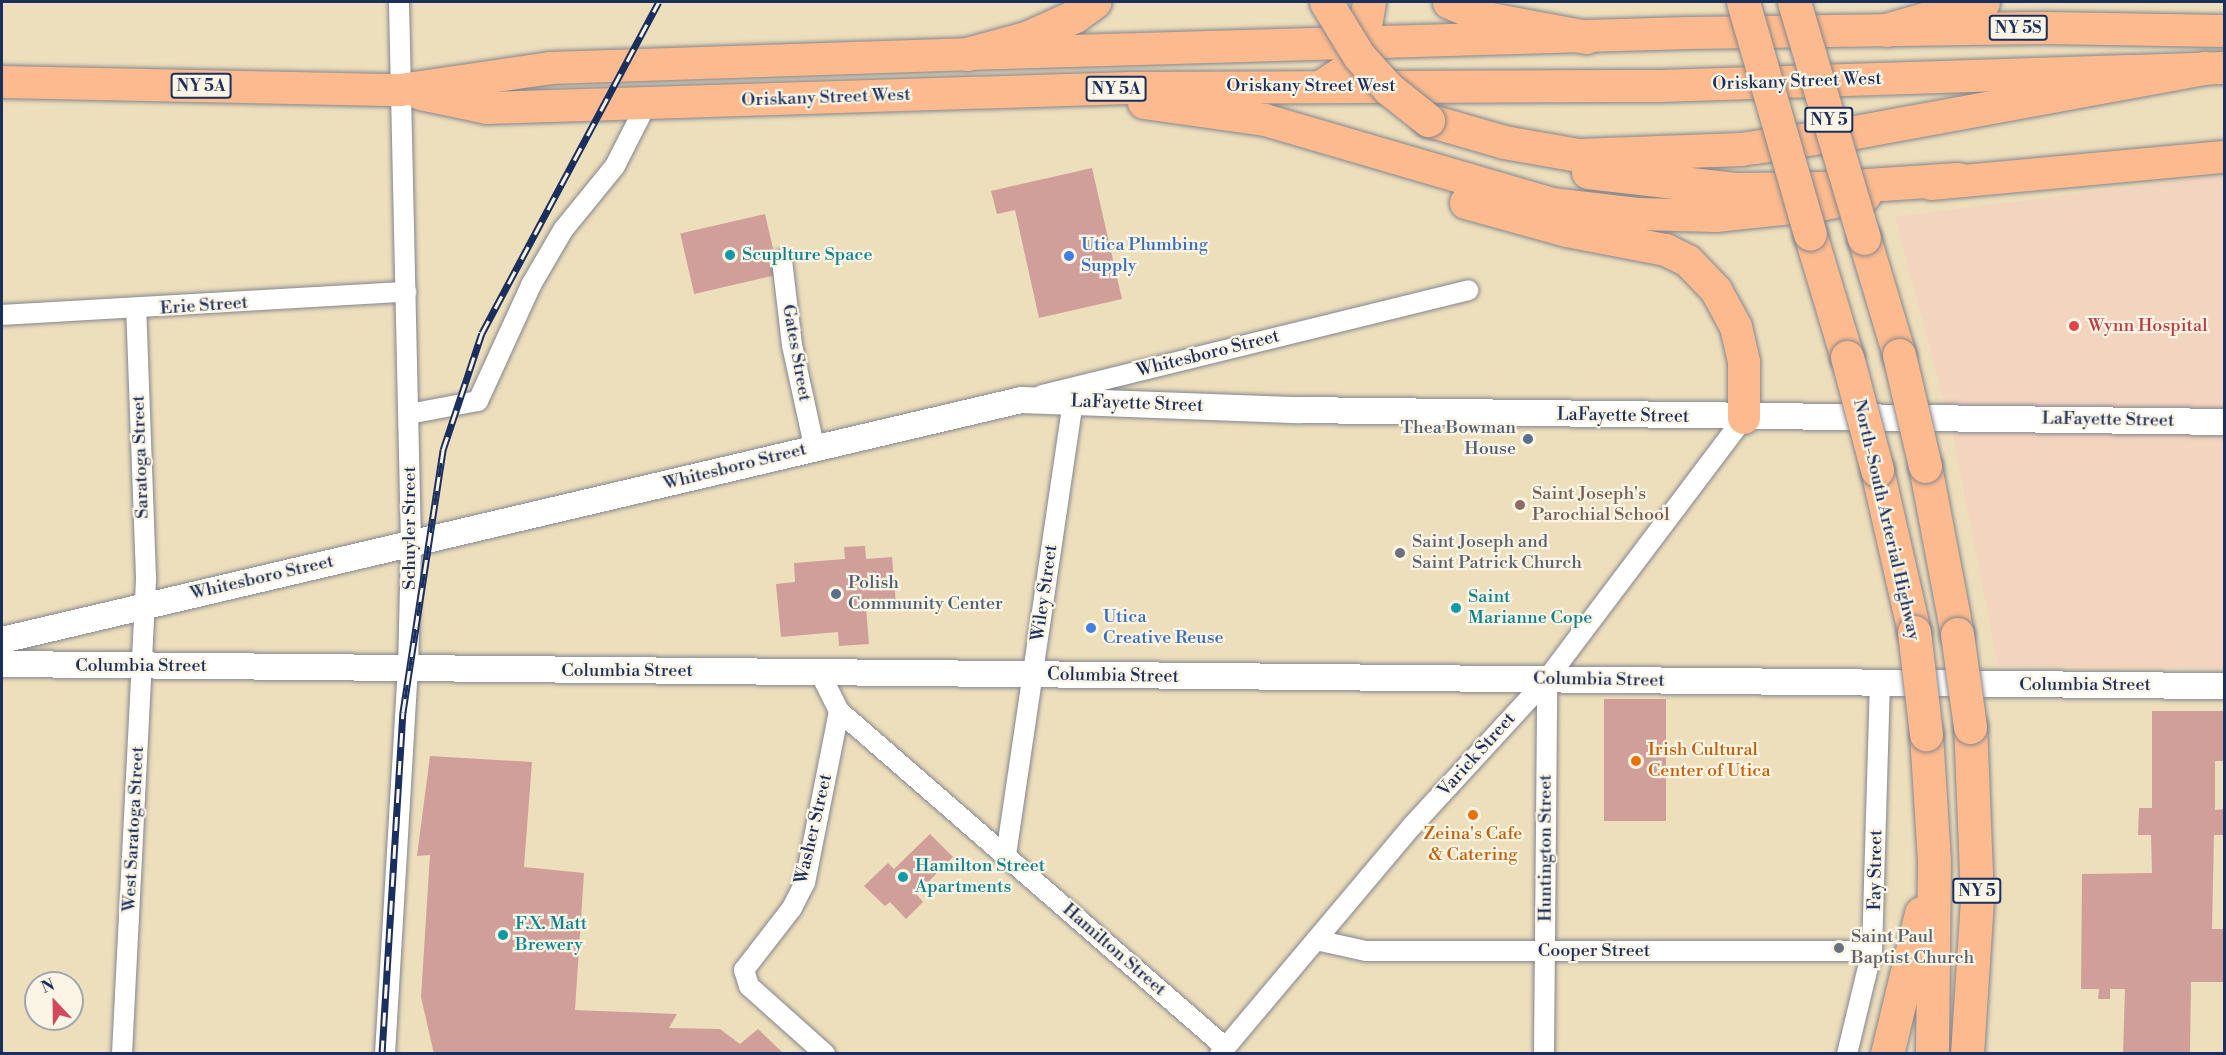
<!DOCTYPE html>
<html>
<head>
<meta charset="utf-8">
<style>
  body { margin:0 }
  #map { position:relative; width:2226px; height:1055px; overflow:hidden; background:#eddebc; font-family:"Libre Bodoni",serif }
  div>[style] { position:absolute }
  .built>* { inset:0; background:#f3d4bf }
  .building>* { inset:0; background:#d19f9a; transform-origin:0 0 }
  .roads { filter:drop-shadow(0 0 2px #84868d) drop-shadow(0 0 2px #84868d) }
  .minor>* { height:20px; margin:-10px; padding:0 10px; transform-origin:10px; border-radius:10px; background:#fff }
  .tertiary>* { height:26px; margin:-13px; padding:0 13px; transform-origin:13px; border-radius:13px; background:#fff }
  .primary>* { height:32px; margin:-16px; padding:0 16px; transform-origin:16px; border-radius:16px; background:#fcba8e }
  .motorway>* { height:33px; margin:-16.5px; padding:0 16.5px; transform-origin:16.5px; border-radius:16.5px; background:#fcba8e }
  .rail>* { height:7px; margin-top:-3.5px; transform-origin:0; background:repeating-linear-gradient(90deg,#fcf5e5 0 14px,#1b2f5e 0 28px); box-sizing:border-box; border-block:2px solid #1b2f5e }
  .bridges { filter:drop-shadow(0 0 2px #84868d) drop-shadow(0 0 2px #84868d) }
  .motorway-bridge>* { height:33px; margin:-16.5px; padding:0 16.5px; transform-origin:16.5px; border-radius:16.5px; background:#fcba8e }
  .dots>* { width:16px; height:16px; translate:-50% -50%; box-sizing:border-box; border:3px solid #fcf5e5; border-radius:50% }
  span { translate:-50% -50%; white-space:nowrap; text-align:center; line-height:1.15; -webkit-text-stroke:4.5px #fcf5e5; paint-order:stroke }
  .shield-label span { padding:2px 4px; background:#fcf5e5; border:2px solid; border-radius:4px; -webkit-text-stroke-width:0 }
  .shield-label { font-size:16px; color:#1b2f5e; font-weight:700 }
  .street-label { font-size:18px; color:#1b2f5e }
  .shop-label { font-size:18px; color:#366cbe }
  .left { translate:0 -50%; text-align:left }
  .culture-label { font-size:18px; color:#0d838f }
  .health-label { font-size:18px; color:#be3a42 }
  .service-label { font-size:18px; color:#4e5e75 }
  .right { translate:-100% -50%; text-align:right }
  .education-label { font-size:18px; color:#785e54 }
  .worship-label { font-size:18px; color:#5b616d }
  .food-label { font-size:18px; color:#c56008 }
  .frame { position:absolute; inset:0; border:3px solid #1b2f5e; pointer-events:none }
  .north { position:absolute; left:24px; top:971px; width:60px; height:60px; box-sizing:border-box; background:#fcf5e5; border:2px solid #a2a6af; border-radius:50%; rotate:338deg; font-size:16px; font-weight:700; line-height:24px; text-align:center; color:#1b2f5e }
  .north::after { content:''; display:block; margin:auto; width:21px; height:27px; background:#d1495b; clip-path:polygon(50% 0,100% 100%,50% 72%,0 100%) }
</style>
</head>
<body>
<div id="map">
  <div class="built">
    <i style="clip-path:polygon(2224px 175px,2224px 668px,1998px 666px,1953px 435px,1895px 217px)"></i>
  </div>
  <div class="building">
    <i style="clip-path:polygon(1092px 168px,1122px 299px,1039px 318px,1015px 210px,997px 214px,991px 191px)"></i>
    <i style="left:765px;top:214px;width:62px;height:87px;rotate:77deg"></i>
    <i style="clip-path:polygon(865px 546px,866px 559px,892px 557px,896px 605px,866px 607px,869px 644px,839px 646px,838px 632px,781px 637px,776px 584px,795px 582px,794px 563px,845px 559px,844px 547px)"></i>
    <i style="left:1666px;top:699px;width:122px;height:62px;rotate:90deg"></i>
    <i style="clip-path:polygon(2152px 711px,2224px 711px,2224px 761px,2215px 761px,2215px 810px,2224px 809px,2224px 835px,2214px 835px,2212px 929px,2224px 929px,2224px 982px,2191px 982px,2190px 1054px,2123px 1054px,2125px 989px,2110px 989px,2110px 999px,2098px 999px,2099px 989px,2081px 989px,2082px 874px,2152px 873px,2151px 835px,2138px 835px,2139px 808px,2152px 808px)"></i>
    <i style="clip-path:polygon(430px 756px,532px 762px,524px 867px,584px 873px,575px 1010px,677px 1014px,669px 1028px,720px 1029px,740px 1044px,758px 1029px,784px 1054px,434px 1054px,421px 997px,430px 855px,417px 856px)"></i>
    <i style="clip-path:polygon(930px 834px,953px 857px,916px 894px,923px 902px,906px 919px,890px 902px,885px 906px,864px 886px,888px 863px,894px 869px)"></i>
  </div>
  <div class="roads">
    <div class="minor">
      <i style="left:782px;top:260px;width:86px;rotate:83.3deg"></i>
      <i style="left:792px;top:345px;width:103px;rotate:77.7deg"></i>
      <i style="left:2px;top:315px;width:405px;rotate:-3.3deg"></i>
      <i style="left:1042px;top:395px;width:439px;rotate:-13.8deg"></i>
      <i style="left:409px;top:414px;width:70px;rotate:-10.7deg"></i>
      <i style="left:478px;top:401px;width:128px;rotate:-65.4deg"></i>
      <i style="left:531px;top:285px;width:64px;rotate:-59.8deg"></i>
      <i style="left:563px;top:230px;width:82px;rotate:-50.9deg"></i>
      <i style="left:615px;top:166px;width:71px;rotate:-63.1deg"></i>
      <i style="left:819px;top:671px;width:45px;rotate:63.4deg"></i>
      <i style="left:839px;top:711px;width:512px;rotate:41.04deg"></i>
      <i style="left:1006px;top:855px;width:458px;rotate:-81.6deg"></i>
      <i style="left:1316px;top:940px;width:51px;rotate:12.4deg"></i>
      <i style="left:1366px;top:951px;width:506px"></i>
      <i style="left:122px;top:1054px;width:478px;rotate:-87.1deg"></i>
      <i style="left:146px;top:577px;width:267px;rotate:-92.1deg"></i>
      <i style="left:385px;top:1054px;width:386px;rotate:-86.6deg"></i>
      <i style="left:408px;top:669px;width:125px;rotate:-88.6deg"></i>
      <i style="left:411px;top:544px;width:542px;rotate:-91.27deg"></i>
      <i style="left:825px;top:1054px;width:102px;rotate:-138.2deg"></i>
      <i style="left:749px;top:986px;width:17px;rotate:-107deg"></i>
      <i style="left:744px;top:970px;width:78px;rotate:-52.3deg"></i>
      <i style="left:792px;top:908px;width:28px;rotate:-63deg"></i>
      <i style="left:805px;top:883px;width:175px;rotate:-78.8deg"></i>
      <i style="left:1220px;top:1054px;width:298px;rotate:-49.9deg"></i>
      <i style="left:1412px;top:826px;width:200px;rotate:-47.4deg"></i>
      <i style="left:1547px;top:679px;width:327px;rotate:-53deg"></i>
      <i style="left:1544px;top:1054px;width:375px;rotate:-89.5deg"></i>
      <i style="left:1847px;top:1054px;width:106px;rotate:-76.4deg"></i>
      <i style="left:1872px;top:951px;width:269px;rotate:-88.3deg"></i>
    </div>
    <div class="tertiary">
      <i style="left:2px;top:640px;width:1047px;rotate:-13.25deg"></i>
      <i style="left:1021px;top:400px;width:278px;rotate:2.1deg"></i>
      <i style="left:1299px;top:410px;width:925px;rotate:0.74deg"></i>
      <i style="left:2px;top:664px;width:2222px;rotate:0.57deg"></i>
    </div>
    <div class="primary">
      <i style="left:2px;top:82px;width:398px;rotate:1.2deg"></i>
      <i style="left:400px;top:90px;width:152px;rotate:-8.3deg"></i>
      <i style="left:550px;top:68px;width:417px;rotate:-1.9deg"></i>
      <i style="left:967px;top:54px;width:722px;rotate:-1.67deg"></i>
      <i style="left:1689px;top:33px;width:358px;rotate:-0.8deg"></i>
      <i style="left:2047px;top:28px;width:177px;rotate:1deg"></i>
      <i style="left:421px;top:94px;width:67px;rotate:12deg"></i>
      <i style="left:487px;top:108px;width:643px;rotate:-1.78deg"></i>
      <i style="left:1130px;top:88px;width:530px;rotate:-0.22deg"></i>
      <i style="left:1660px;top:86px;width:564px;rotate:-1.83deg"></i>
      <i style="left:1144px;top:103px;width:122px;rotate:8deg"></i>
      <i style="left:1265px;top:120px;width:299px;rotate:16.3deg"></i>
      <i style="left:1552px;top:204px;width:88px;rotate:6.6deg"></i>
      <i style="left:1639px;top:214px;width:77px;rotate:1.5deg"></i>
      <i style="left:1716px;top:216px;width:105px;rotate:-6deg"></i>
      <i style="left:1820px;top:205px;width:46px;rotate:-11.3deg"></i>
      <i style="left:1931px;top:184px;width:294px;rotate:-5.3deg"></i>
      <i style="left:1466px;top:203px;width:105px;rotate:15.5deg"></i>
      <i style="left:1567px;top:231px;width:101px;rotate:10.9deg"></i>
      <i style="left:1666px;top:250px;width:25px;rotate:27deg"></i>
      <i style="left:1688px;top:261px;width:40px;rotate:46deg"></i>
      <i style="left:1716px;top:290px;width:42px;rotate:61.6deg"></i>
      <i style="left:1736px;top:327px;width:36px;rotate:77deg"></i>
      <i style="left:1744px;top:362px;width:56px;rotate:90deg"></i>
    </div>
    <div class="motorway">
      <i style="left:1449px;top:2px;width:44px;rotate:22.5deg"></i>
      <i style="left:1490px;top:19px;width:98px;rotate:10.6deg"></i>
      <i style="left:1886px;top:30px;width:101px;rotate:-16.1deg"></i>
      <i style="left:967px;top:54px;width:61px;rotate:-15.2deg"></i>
      <i style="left:1026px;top:38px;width:54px;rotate:-24.2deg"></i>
      <i style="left:1075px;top:16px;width:24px;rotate:-36deg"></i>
      <i style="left:1323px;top:85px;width:33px;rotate:-33deg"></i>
      <i style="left:1351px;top:67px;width:26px;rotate:-65deg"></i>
      <i style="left:1362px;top:43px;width:42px;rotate:-80.3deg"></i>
      <i style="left:1428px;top:120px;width:79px;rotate:16.1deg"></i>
      <i style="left:1504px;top:142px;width:75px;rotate:10deg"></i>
      <i style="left:1578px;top:155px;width:163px;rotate:-2.1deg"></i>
      <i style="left:1741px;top:149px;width:115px;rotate:-8.5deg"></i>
      <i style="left:1855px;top:132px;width:355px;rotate:-10.4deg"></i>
      <i style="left:1588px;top:172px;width:147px;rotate:6.6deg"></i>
      <i style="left:1734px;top:189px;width:88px;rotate:-0.7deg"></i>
      <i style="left:1822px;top:188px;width:136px;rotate:-3.8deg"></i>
      <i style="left:1810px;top:234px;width:128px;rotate:73.3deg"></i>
      <i style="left:1864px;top:238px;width:122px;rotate:73.3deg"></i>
      <i style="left:1925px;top:466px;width:171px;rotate:79.2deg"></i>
      <i style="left:1877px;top:470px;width:166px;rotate:77.1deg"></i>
      <i style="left:1926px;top:734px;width:127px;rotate:86.4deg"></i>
      <i style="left:1934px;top:861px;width:193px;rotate:90.6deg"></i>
      <i style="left:1887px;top:1054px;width:145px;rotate:-76.4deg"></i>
      <i style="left:1967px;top:1054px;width:156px;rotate:-86.3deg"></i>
      <i style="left:1977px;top:898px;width:171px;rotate:-92.3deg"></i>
    </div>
  </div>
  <div class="rail">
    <i style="left:382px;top:1054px;width:343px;rotate:-86.5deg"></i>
    <i style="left:403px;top:712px;width:265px;rotate:-81.3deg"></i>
    <i style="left:443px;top:450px;width:123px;rotate:-71.6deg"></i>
    <i style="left:482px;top:333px;width:375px;rotate:-61.9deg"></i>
  </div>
  <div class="bridges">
    <div class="motorway-bridge">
      <i style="left:1326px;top:2px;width:63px;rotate:58.6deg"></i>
      <i style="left:1359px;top:56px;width:45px;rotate:47.7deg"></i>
      <i style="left:1389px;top:89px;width:50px;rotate:38.5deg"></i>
      <i style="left:1743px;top:2px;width:241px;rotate:73.9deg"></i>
      <i style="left:1794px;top:2px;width:246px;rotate:73.5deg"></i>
      <i style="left:1899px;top:355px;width:114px;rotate:76.8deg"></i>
      <i style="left:1847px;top:357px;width:117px;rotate:75.1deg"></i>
      <i style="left:1914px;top:632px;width:103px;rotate:83.3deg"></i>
      <i style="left:1957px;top:634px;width:94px;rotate:82deg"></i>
    </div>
  </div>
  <div class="dots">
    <i style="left:730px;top:255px;background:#0f9aa8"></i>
    <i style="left:1069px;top:256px;background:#3f7fe0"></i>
    <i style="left:2074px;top:326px;background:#e0444e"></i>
    <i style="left:1528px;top:439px;background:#5c6f8a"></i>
    <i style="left:1520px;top:505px;background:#8d6e63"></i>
    <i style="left:1400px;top:553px;background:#6b7280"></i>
    <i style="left:836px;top:594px;background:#5c6f8a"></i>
    <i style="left:1456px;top:608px;background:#0f9aa8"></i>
    <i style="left:1091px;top:628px;background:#3f7fe0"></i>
    <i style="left:1636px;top:761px;background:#e8710a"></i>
    <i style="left:1473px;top:815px;background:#e8710a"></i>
    <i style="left:903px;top:877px;background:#0f9aa8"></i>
    <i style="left:503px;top:935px;background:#0f9aa8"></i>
    <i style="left:1839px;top:948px;background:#6b7280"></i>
  </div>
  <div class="shield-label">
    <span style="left:2018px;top:28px">NY 5S</span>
    <span style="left:201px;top:86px">NY 5A</span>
    <span style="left:1116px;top:89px">NY 5A</span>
    <span style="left:1829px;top:120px">NY 5</span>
    <span style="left:1977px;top:891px">NY 5</span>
  </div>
  <div class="street-label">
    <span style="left:1797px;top:82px;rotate:-2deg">Oriskany Street West</span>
    <span style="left:1311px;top:86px">Oriskany Street West</span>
    <span style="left:826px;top:98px;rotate:-2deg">Oriskany Street West</span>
    <span style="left:204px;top:306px;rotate:-4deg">Erie Street</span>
    <span style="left:796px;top:353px;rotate:80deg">Gates Street</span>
    <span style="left:1208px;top:354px;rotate:-14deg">Whitesboro Street</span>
    <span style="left:1137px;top:404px;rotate:2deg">LaFayette Street</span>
    <span style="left:1623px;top:416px;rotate:1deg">LaFayette Street</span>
    <span style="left:2108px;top:420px;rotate:1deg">LaFayette Street</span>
    <span style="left:141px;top:457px;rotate:-92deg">Saratoga Street</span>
    <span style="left:735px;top:467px;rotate:-14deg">Whitesboro Street</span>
    <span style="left:1886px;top:520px;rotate:77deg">North-South Arterial Highway</span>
    <span style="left:410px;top:528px;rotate:-90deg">Schuyler Street</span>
    <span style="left:262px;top:578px;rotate:-13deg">Whitesboro Street</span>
    <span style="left:1045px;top:593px;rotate:-82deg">Wiley Street</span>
    <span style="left:141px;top:666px">Columbia Street</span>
    <span style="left:627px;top:671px">Columbia Street</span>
    <span style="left:1113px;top:676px;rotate:1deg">Columbia Street</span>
    <span style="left:1599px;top:680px;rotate:1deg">Columbia Street</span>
    <span style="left:2085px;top:685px">Columbia Street</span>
    <span style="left:1477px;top:755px;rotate:-48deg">Varick Street</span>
    <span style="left:134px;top:829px;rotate:-87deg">West Saratoga Street</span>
    <span style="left:814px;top:829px;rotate:-77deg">Washer Street</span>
    <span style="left:1546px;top:848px;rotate:-90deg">Huntington Street</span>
    <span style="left:1876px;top:870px;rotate:-89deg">Fay Street</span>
    <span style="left:1114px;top:950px;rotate:41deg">Hamilton Street</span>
    <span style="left:1594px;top:951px">Cooper Street</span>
  </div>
  <div class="shop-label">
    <span class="left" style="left:1081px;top:256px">Utica Plumbing<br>Supply</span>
    <span class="left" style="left:1103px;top:628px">Utica<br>Creative Reuse</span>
  </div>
  <div class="culture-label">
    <span class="left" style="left:742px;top:255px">Scuplture Space</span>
    <span class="left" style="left:1468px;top:608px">Saint<br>Marianne Cope</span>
    <span class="left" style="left:915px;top:877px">Hamilton Street<br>Apartments</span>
    <span class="left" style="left:515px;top:935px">F.X. Matt<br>Brewery</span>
  </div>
  <div class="health-label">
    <span class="left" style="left:2088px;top:326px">Wynn Hospital</span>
  </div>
  <div class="service-label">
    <span class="right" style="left:1516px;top:439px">Thea Bowman<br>House</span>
    <span class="left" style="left:848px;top:594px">Polish<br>Community Center</span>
  </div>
  <div class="education-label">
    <span class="left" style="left:1532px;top:505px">Saint Joseph's<br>Parochial School</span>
  </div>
  <div class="worship-label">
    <span class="left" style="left:1412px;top:553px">Saint Joseph and<br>Saint Patrick Church</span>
    <span class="left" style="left:1851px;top:948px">Saint Paul<br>Baptist Church</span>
  </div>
  <div class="food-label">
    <span class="left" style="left:1648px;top:761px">Irish Cultural<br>Center of Utica</span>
    <span style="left:1473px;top:845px">Zeina's Cafe<br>&amp; Catering</span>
  </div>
  <div class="frame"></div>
  <div class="north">N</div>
</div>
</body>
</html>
